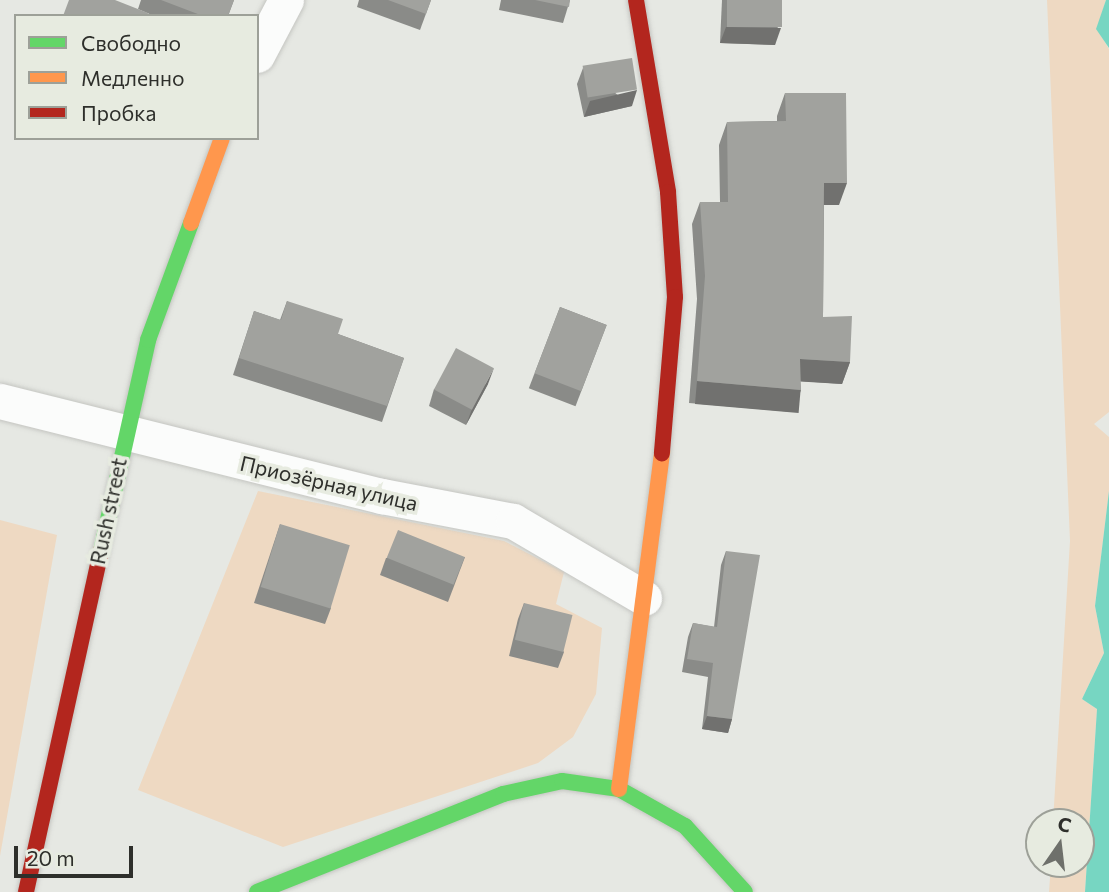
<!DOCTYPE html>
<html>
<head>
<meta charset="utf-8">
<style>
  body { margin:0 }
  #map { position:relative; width:1109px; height:892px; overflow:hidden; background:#e6e8e3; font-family:Commissioner,sans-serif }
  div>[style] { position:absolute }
  .green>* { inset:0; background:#eed9c2 }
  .water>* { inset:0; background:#77d6c2 }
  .roads { filter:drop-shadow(0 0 2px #c4c5c1) drop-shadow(0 0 2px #c4c5c1) }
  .street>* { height:35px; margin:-17.5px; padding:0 17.5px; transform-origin:17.5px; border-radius:17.5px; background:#fbfcfb }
  .fast>* { height:16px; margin:-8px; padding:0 8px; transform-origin:8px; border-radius:8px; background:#63d668 }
  .slow>* { height:16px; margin:-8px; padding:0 8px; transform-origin:8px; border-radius:8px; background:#ff974d }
  .jam>* { height:16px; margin:-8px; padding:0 8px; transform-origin:8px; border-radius:8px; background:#b3261e }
  .wall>* { inset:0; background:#8a8b88; transform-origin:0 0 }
  .shaded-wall>* { inset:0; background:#71716f; transform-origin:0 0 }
  .building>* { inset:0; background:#a1a29e; transform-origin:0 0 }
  span { translate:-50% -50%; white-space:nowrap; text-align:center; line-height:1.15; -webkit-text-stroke:7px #e7ebe0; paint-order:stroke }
  .street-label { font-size:21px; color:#2e2f2b }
  .legend { position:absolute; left:14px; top:14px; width:245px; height:126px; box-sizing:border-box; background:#e7ebe0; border:2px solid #9da098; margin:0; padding:9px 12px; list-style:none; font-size:21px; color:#2e2f2b }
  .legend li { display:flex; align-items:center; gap:14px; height:35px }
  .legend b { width:35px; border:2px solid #9da098 }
  .north { position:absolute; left:1025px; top:808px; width:70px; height:70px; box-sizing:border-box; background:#e7ebe0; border:2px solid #9da098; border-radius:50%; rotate:14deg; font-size:19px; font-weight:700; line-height:28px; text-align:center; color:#2e2f2b }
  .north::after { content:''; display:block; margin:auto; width:24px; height:32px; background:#6e706b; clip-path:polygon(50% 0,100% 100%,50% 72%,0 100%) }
  .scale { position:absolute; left:14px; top:846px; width:119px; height:32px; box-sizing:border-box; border:4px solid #2e2f2b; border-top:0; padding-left:9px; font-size:21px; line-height:24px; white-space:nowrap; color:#2e2f2b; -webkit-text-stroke:5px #e7ebe0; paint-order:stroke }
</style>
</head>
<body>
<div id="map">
  <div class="green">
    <i style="clip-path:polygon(1047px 0,1106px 0,1097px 29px,1109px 49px,1109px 412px,1094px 424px,1109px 437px,1109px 491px,1095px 606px,1104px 653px,1082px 699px,1097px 709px,1085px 892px,1049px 892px,1051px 864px,1081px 864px,1081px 822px,1053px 822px,1070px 541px)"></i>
    <i style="clip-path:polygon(258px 491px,504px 541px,564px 572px,556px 604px,602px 628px,596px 694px,573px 737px,538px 763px,283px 847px,138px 790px)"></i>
    <i style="clip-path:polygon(0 520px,57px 535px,0 856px)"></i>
  </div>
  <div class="water">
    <i style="clip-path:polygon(1106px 0,1109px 0,1109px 48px,1096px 29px)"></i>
    <i style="clip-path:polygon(1109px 491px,1109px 892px,1085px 892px,1097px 709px,1082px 699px,1104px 653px,1095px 606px)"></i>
  </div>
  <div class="roads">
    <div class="street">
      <i style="left:257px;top:55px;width:62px;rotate:-62.2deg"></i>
      <i style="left:0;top:401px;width:394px;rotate:14deg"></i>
      <i style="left:382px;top:496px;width:133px;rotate:10.8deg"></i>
      <i style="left:513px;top:521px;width:152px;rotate:30.4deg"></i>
    </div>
    <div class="fast">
      <i style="left:101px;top:551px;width:216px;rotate:-77.4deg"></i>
      <i style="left:148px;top:340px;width:125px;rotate:-69.8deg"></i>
      <i style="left:257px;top:892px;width:265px;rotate:-21.7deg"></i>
      <i style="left:503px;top:794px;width:60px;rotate:-12.4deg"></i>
      <i style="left:562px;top:781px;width:58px;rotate:8deg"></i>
      <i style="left:619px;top:789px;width:76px;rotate:29.3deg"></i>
      <i style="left:685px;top:826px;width:89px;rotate:47.7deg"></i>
    </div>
    <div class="slow">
      <i style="left:191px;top:223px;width:90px;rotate:-70deg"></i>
      <i style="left:619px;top:789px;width:339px;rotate:-82.7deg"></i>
    </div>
    <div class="jam">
      <i style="left:636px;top:0;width:195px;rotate:80.5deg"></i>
      <i style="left:668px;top:192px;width:105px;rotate:86.2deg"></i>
      <i style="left:675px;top:297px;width:157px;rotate:94.8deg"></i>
      <i style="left:26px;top:892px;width:349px;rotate:-77.6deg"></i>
    </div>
  </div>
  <div class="wall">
    <i style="clip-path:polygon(141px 0,234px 0,228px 16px,154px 16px,138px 9px)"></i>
    <i style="clip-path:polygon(359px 0,431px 0,420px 30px,357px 7px)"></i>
    <i style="clip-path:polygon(501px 0,570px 0,563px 23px,499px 10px)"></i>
    <i style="clip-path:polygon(722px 0,782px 0,775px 45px,720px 43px)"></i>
    <i style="clip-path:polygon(583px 68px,632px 106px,584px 117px,577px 84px)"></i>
    <i style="clip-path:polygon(785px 93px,839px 205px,824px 205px,823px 317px,850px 362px,842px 384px,800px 381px,801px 390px,793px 412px,689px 403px,697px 299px,692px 224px,700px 202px,720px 202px,719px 145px,727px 122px,777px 121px,777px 116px)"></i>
    <i style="clip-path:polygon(287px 301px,338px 334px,404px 358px,382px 422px,233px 375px,254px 311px,280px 320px)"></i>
    <i style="left:560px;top:307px;width:50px;height:87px;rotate:21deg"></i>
    <i style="clip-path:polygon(488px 384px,466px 425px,429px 406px,434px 389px)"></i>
    <i style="clip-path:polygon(280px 524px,331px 608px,325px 624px,254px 603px)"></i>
    <i style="clip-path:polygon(726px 551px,732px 719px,728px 733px,702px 729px,708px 677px,682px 672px,688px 637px,693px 623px,714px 627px,721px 565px)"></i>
    <i style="clip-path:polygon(465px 557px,448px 602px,380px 575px,386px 558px)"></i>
    <i style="clip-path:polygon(524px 603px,564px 652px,558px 668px,509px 656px,518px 619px)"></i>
  </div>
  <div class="shaded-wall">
    <i style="clip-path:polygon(726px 27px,781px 28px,775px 45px,720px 43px)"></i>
    <i style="clip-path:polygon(637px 90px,632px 106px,584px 117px,590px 101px)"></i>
    <i style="clip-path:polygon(824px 183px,847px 183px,839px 205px,816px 205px)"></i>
    <i style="clip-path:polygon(800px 359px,850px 362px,842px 384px,792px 381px)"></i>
    <i style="clip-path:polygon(494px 368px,488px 384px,466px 425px,472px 409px)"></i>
    <i style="left:697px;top:381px;width:104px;height:23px;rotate:5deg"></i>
    <i style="clip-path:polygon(707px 716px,732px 719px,728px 733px,702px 729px)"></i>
  </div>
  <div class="building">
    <i style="clip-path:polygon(69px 0,115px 0,148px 13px,147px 16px,63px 16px)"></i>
    <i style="clip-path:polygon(161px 0,234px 0,228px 16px,203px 16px)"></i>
    <i style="clip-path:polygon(388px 0,431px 0,426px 14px)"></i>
    <i style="clip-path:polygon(535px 0,570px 0,569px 7px)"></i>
    <i style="left:727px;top:0;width:55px;height:27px"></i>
    <i style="left:632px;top:58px;width:32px;height:50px;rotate:81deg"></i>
    <i style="clip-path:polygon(785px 93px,846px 93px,847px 183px,824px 183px,823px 317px,852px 316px,850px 362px,800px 359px,801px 390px,697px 381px,705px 276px,700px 202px,728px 202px,727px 122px,786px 121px)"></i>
    <i style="clip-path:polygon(287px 301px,343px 319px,338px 334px,404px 358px,387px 406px,239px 358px,254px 311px,281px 320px)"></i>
    <i style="left:560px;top:307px;width:50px;height:71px;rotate:21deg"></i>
    <i style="left:456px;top:348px;width:43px;height:47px;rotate:28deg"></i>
    <i style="left:280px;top:524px;width:73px;height:66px;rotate:17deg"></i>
    <i style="left:398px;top:530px;width:72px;height:30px;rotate:22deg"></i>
    <i style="clip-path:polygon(726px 551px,760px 555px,732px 719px,707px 716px,713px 663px,687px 659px,693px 623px,717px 627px)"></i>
    <i style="left:524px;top:603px;width:50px;height:38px;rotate:14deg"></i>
  </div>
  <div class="street-label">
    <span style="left:329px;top:483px;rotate:13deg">Приозёрная улица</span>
    <span style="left:108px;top:511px;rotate:-78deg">Rush street</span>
  </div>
  <ul class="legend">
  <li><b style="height:9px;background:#63d668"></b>Свободно</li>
  <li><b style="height:9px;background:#ff974d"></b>Медленно</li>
  <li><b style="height:9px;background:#b3261e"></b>Пробка</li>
  </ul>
  <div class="north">С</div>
  <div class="scale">20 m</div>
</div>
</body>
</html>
